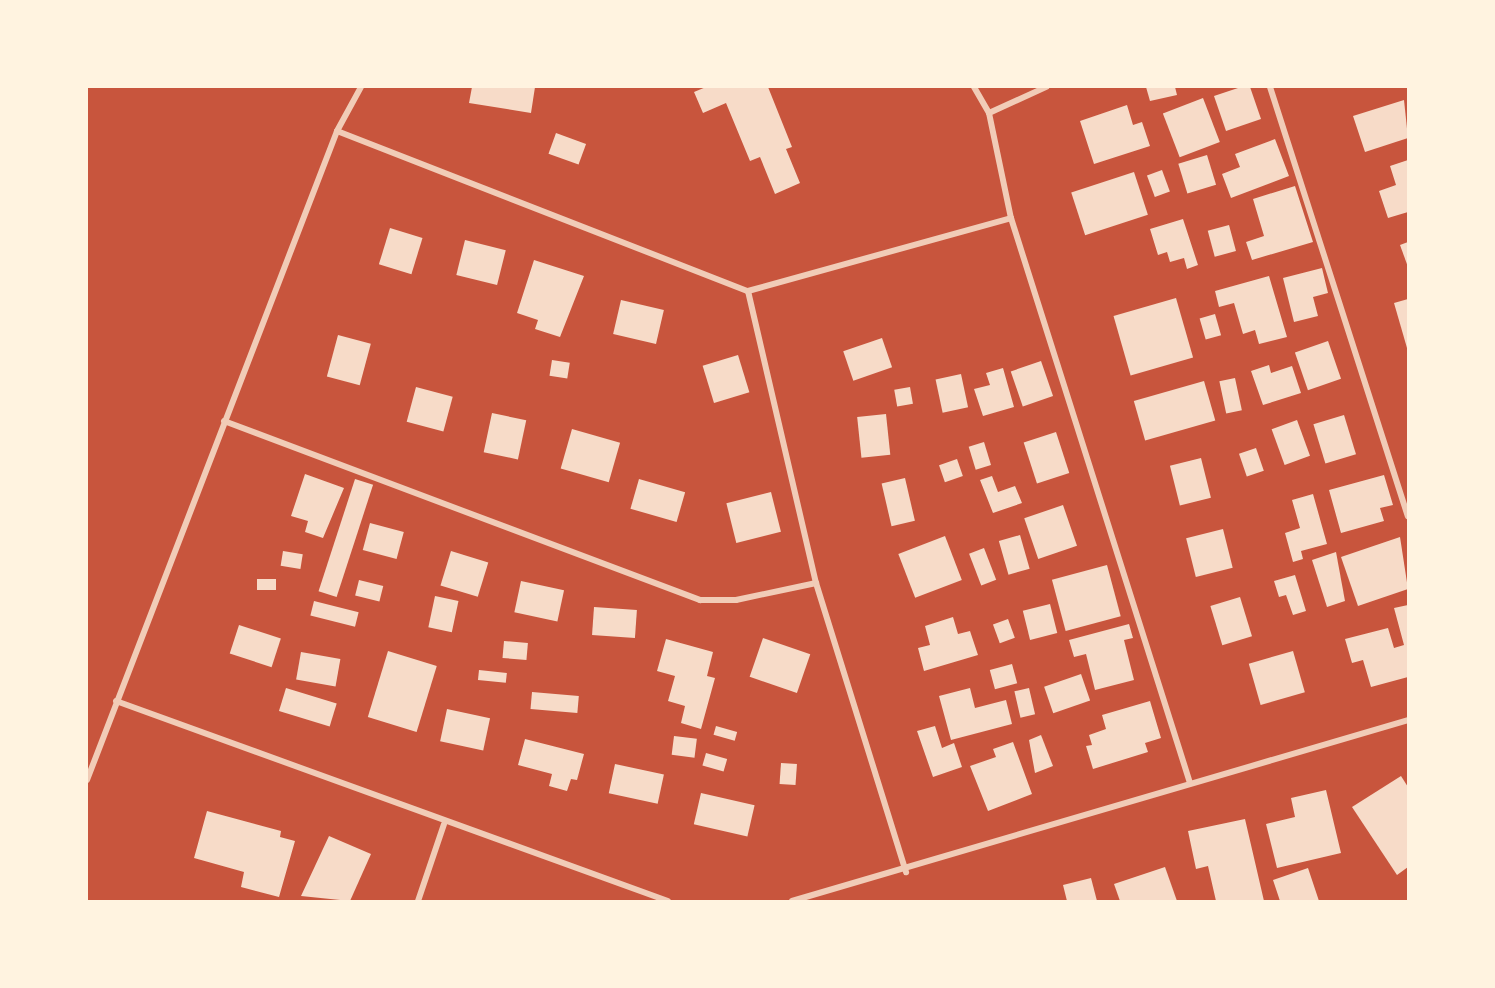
<!DOCTYPE html>
<html>
<head>
<meta charset="utf-8">
<style>
  body { margin:0 }
  #map { position:relative; width:1495px; height:988px; overflow:hidden; background:#c8553d; font-family:Manrope,sans-serif }
  div>[style] { position:absolute }
  .building>* { inset:0; background:#f7dbc8; transform-origin:0 0 }
  .minor>* { height:6px; margin:-3px; padding:0 3px; transform-origin:3px; border-radius:3px; background:#f1ccb7 }
  span { translate:-50% -50%; white-space:nowrap; text-align:center; line-height:1.15; -webkit-text-stroke:4.5px #fff3e0; paint-order:stroke }
  .frame { position:absolute; inset:0; border:88px solid #fff3e0; pointer-events:none }
</style>
</head>
<body>
<div id="map">
  <div class="building">
    <i style="clip-path:polygon(472px 87px,535px 87px,531px 113px,469px 103px)"></i>
    <i style="clip-path:polygon(706px 87px,768px 87px,792px 147px,786px 149px,800px 183px,775px 194px,760px 157px,750px 161px,726px 103px,703px 113px,694px 92px)"></i>
    <i style="clip-path:polygon(1146px 87px,1175px 87px,1177px 95px,1150px 101px)"></i>
    <i style="clip-path:polygon(1241px 87px,1250px 87px,1261px 119px,1226px 131px,1214px 96px)"></i>
    <i style="left:1203px;top:98px;width:47px;height:43px;rotate:69deg"></i>
    <i style="clip-path:polygon(1404px 100px,1408px 138px,1365px 152px,1353px 116px)"></i>
    <i style="clip-path:polygon(1127px 105px,1133px 125px,1142px 122px,1150px 146px,1094px 164px,1080px 121px)"></i>
    <i style="left:556px;top:133px;width:32px;height:22px;rotate:20deg"></i>
    <i style="clip-path:polygon(1275px 139px,1289px 176px,1231px 198px,1222px 174px,1240px 167px,1235px 154px)"></i>
    <i style="left:1207px;top:155px;width:31px;height:30px;rotate:73deg"></i>
    <i style="clip-path:polygon(1408px 160px,1408px 212px,1388px 218px,1379px 191px,1396px 185px,1390px 166px)"></i>
    <i style="left:1162px;top:170px;width:23px;height:16px;rotate:70deg"></i>
    <i style="left:1134px;top:172px;width:45px;height:66px;rotate:72deg"></i>
    <i style="clip-path:polygon(1295px 186px,1313px 242px,1252px 260px,1246px 242px,1264px 236px,1253px 199px)"></i>
    <i style="clip-path:polygon(1183px 219px,1198px 265px,1187px 269px,1184px 258px,1170px 262px,1167px 252px,1158px 255px,1150px 229px)"></i>
    <i style="left:1229px;top:225px;width:27px;height:22px;rotate:75deg"></i>
    <i style="left:390px;top:228px;width:34px;height:38px;rotate:17deg"></i>
    <i style="left:465px;top:240px;width:42px;height:36px;rotate:14deg"></i>
    <i style="clip-path:polygon(1408px 242px,1408px 267px,1400px 245px)"></i>
    <i style="clip-path:polygon(534px 260px,584px 276px,560px 337px,535px 329px,538px 320px,517px 313px)"></i>
    <i style="clip-path:polygon(1322px 268px,1328px 293px,1313px 297px,1318px 316px,1294px 322px,1283px 278px)"></i>
    <i style="clip-path:polygon(1269px 276px,1287px 337px,1259px 344px,1255px 330px,1243px 334px,1234px 303px,1219px 307px,1215px 291px)"></i>
    <i style="left:1176px;top:298px;width:62px;height:65px;rotate:74deg"></i>
    <i style="clip-path:polygon(1408px 299px,1408px 348px,1407px 348px,1394px 303px)"></i>
    <i style="left:621px;top:300px;width:44px;height:35px;rotate:13deg"></i>
    <i style="left:1215px;top:314px;width:22px;height:16px;rotate:74deg"></i>
    <i style="left:338px;top:335px;width:34px;height:43px;rotate:15deg"></i>
    <i style="left:882px;top:338px;width:31px;height:41px;rotate:71deg"></i>
    <i style="left:1328px;top:341px;width:40px;height:35px;rotate:71deg"></i>
    <i style="left:738px;top:355px;width:39px;height:37px;rotate:73deg"></i>
    <i style="left:552px;top:360px;width:18px;height:16px;rotate:9deg"></i>
    <i style="left:1041px;top:361px;width:37px;height:32px;rotate:71deg"></i>
    <i style="clip-path:polygon(1269px 365px,1271px 373px,1292px 366px,1301px 393px,1263px 405px,1251px 371px)"></i>
    <i style="clip-path:polygon(1003px 368px,1014px 407px,983px 416px,974px 389px,990px 385px,986px 373px)"></i>
    <i style="left:961px;top:374px;width:34px;height:26px;rotate:78deg"></i>
    <i style="left:1235px;top:378px;width:33px;height:16px;rotate:78deg"></i>
    <i style="left:1204px;top:381px;width:41px;height:73px;rotate:74deg"></i>
    <i style="left:416px;top:387px;width:38px;height:36px;rotate:15deg"></i>
    <i style="left:910px;top:387px;width:17px;height:16px;rotate:80deg"></i>
    <i style="left:492px;top:413px;width:35px;height:40px;rotate:12deg"></i>
    <i style="left:886px;top:414px;width:41px;height:29px;rotate:84deg"></i>
    <i style="left:1344px;top:415px;width:41px;height:32px;rotate:73deg"></i>
    <i style="left:1297px;top:420px;width:38px;height:27px;rotate:70deg"></i>
    <i style="left:572px;top:429px;width:50px;height:41px;rotate:16deg"></i>
    <i style="left:1056px;top:432px;width:43px;height:34px;rotate:72deg"></i>
    <i style="left:984px;top:442px;width:24px;height:16px;rotate:73deg"></i>
    <i style="left:1256px;top:448px;width:24px;height:18px;rotate:71deg"></i>
    <i style="left:1201px;top:458px;width:41px;height:32px;rotate:76deg"></i>
    <i style="left:957px;top:459px;width:18px;height:19px;rotate:71deg"></i>
    <i style="clip-path:polygon(305px 474px,344px 488px,323px 538px,305px 532px,308px 521px,291px 516px)"></i>
    <i style="clip-path:polygon(1384px 475px,1393px 505px,1380px 508px,1384px 521px,1341px 533px,1329px 490px)"></i>
    <i style="clip-path:polygon(992px 476px,998px 492px,1015px 486px,1022px 503px,993px 513px,980px 480px)"></i>
    <i style="left:905px;top:478px;width:44px;height:24px;rotate:77deg"></i>
    <i style="left:355px;top:479px;width:19px;height:118px;rotate:18deg"></i>
    <i style="left:639px;top:479px;width:48px;height:31px;rotate:16deg"></i>
    <i style="left:771px;top:492px;width:41px;height:46px;rotate:76deg"></i>
    <i style="clip-path:polygon(1313px 494px,1327px 544px,1301px 551px,1303px 559px,1293px 562px,1285px 533px,1300px 528px,1292px 500px)"></i>
    <i style="left:1063px;top:505px;width:43px;height:41px;rotate:71deg"></i>
    <i style="left:370px;top:523px;width:35px;height:28px;rotate:15deg"></i>
    <i style="left:1223px;top:529px;width:40px;height:38px;rotate:76deg"></i>
    <i style="left:1020px;top:535px;width:35px;height:22px;rotate:74deg"></i>
    <i style="left:945px;top:536px;width:47px;height:50px;rotate:69deg"></i>
    <i style="clip-path:polygon(1400px 537px,1408px 589px,1358px 606px,1341px 557px)"></i>
    <i style="left:984px;top:548px;width:34px;height:16px;rotate:69deg"></i>
    <i style="left:283px;top:551px;width:20px;height:15px;rotate:9deg"></i>
    <i style="left:451px;top:551px;width:39px;height:36px;rotate:17deg"></i>
    <i style="clip-path:polygon(1336px 552px,1345px 601px,1327px 607px,1312px 560px)"></i>
    <i style="left:1107px;top:565px;width:53px;height:57px;rotate:75deg"></i>
    <i style="clip-path:polygon(1295px 575px,1306px 611px,1293px 615px,1286px 595px,1279px 597px,1274px 581px)"></i>
    <i style="left:257px;top:579px;width:19px;height:11px"></i>
    <i style="left:359px;top:580px;width:25px;height:16px;rotate:14deg"></i>
    <i style="left:521px;top:581px;width:44px;height:32px;rotate:12deg"></i>
    <i style="left:435px;top:596px;width:24px;height:32px;rotate:12deg"></i>
    <i style="left:1240px;top:597px;width:41px;height:31px;rotate:73deg"></i>
    <i style="left:314px;top:601px;width:46px;height:15px;rotate:14deg"></i>
    <i style="left:1050px;top:604px;width:30px;height:28px;rotate:76deg"></i>
    <i style="clip-path:polygon(1408px 605px,1408px 677px,1371px 687px,1363px 660px,1352px 663px,1345px 639px,1388px 628px,1394px 648px,1404px 645px,1394px 608px)"></i>
    <i style="left:594px;top:607px;width:43px;height:28px;rotate:4deg"></i>
    <i style="clip-path:polygon(953px 617px,958px 634px,970px 631px,978px 655px,924px 671px,918px 648px,930px 645px,925px 626px)"></i>
    <i style="left:1008px;top:619px;width:20px;height:16px;rotate:70deg"></i>
    <i style="clip-path:polygon(1129px 624px,1133px 638px,1124px 640px,1134px 680px,1095px 690px,1086px 654px,1074px 657px,1069px 640px)"></i>
    <i style="left:239px;top:625px;width:44px;height:30px;rotate:18deg"></i>
    <i style="left:763px;top:638px;width:50px;height:41px;rotate:19deg"></i>
    <i style="clip-path:polygon(666px 639px,713px 652px,707px 676px,715px 678px,701px 729px,681px 723px,685px 706px,668px 701px,675px 676px,657px 671px)"></i>
    <i style="left:504px;top:641px;width:24px;height:17px;rotate:5deg"></i>
    <i style="left:388px;top:651px;width:51px;height:69px;rotate:17deg"></i>
    <i style="left:1293px;top:651px;width:43px;height:46px;rotate:74deg"></i>
    <i style="left:301px;top:652px;width:40px;height:28px;rotate:10deg"></i>
    <i style="left:1012px;top:664px;width:20px;height:23px;rotate:75deg"></i>
    <i style="left:479px;top:670px;width:28px;height:10px;rotate:6deg"></i>
    <i style="left:1081px;top:674px;width:28px;height:39px;rotate:71deg"></i>
    <i style="left:286px;top:688px;width:53px;height:24px;rotate:17deg"></i>
    <i style="clip-path:polygon(970px 688px,975px 708px,1006px 700px,1012px 724px,951px 740px,939px 696px)"></i>
    <i style="left:1029px;top:688px;width:27px;height:15px;rotate:77deg"></i>
    <i style="left:532px;top:692px;width:47px;height:17px;rotate:5deg"></i>
    <i style="clip-path:polygon(1150px 701px,1161px 738px,1145px 743px,1148px 752px,1093px 769px,1086px 746px,1092px 745px,1089px 735px,1106px 729px,1102px 715px)"></i>
    <i style="left:447px;top:709px;width:44px;height:33px;rotate:12deg"></i>
    <i style="left:716px;top:726px;width:22px;height:9px;rotate:16deg"></i>
    <i style="clip-path:polygon(935px 726px,942px 748px,954px 743px,962px 767px,933px 777px,917px 731px)"></i>
    <i style="clip-path:polygon(1041px 735px,1053px 766px,1035px 773px,1029px 740px)"></i>
    <i style="left:674px;top:736px;width:23px;height:19px;rotate:7deg"></i>
    <i style="clip-path:polygon(525px 739px,584px 754px,577px 780px,571px 779px,567px 791px,549px 786px,552px 774px,518px 765px)"></i>
    <i style="clip-path:polygon(1013px 742px,1032px 794px,988px 811px,970px 766px,996px 757px,993px 749px)"></i>
    <i style="left:706px;top:753px;width:22px;height:13px;rotate:16deg"></i>
    <i style="left:781px;top:763px;width:16px;height:21px;rotate:4deg"></i>
    <i style="left:615px;top:764px;width:50px;height:30px;rotate:12deg"></i>
    <i style="clip-path:polygon(1401px 776px,1408px 787px,1408px 867px,1397px 875px,1352px 807px)"></i>
    <i style="clip-path:polygon(1326px 790px,1341px 853px,1277px 868px,1266px 824px,1295px 817px,1291px 798px)"></i>
    <i style="left:701px;top:793px;width:55px;height:32px;rotate:13deg"></i>
    <i style="clip-path:polygon(207px 811px,281px 831px,280px 837px,295px 841px,279px 897px,241px 887px,244px 872px,194px 858px)"></i>
    <i style="clip-path:polygon(1245px 819px,1264px 901px,1216px 901px,1208px 866px,1196px 869px,1188px 831px)"></i>
    <i style="clip-path:polygon(329px 836px,371px 854px,350px 901px,301px 896px)"></i>
    <i style="clip-path:polygon(1165px 867px,1177px 901px,1120px 901px,1114px 884px)"></i>
    <i style="clip-path:polygon(1308px 868px,1319px 901px,1280px 901px,1273px 880px)"></i>
    <i style="clip-path:polygon(1091px 878px,1097px 901px,1067px 901px,1063px 885px)"></i>
  </div>
  <div class="minor">
    <i style="left:974px;top:87px;width:30px;rotate:60deg"></i>
    <i style="left:989px;top:113px;width:107px;rotate:78.2deg"></i>
    <i style="left:1011px;top:218px;width:593px;rotate:72.42deg"></i>
    <i style="left:1270px;top:87px;width:451px;rotate:72.2deg"></i>
    <i style="left:989px;top:113px;width:63px;rotate:-24.5deg"></i>
    <i style="left:337px;top:131px;width:441px;rotate:21.3deg"></i>
    <i style="left:748px;top:291px;width:300px;rotate:76.9deg"></i>
    <i style="left:816px;top:583px;width:303px;rotate:72.7deg"></i>
    <i style="left:748px;top:291px;width:273px;rotate:-15.5deg"></i>
    <i style="left:224px;top:421px;width:509px;rotate:20.61deg"></i>
    <i style="left:700px;top:600px;width:36px"></i>
    <i style="left:736px;top:600px;width:82px;rotate:-12deg"></i>
    <i style="left:116px;top:701px;width:587px;rotate:19.92deg"></i>
    <i style="left:87px;top:780px;width:695px;rotate:-68.93deg"></i>
    <i style="left:337px;top:131px;width:50px;rotate:-61.4deg"></i>
    <i style="left:418px;top:901px;width:81px;rotate:-71.3deg"></i>
    <i style="left:792px;top:901px;width:642px;rotate:-16.37deg"></i>
  </div>
  <div class="frame"></div>
</div>
</body>
</html>
